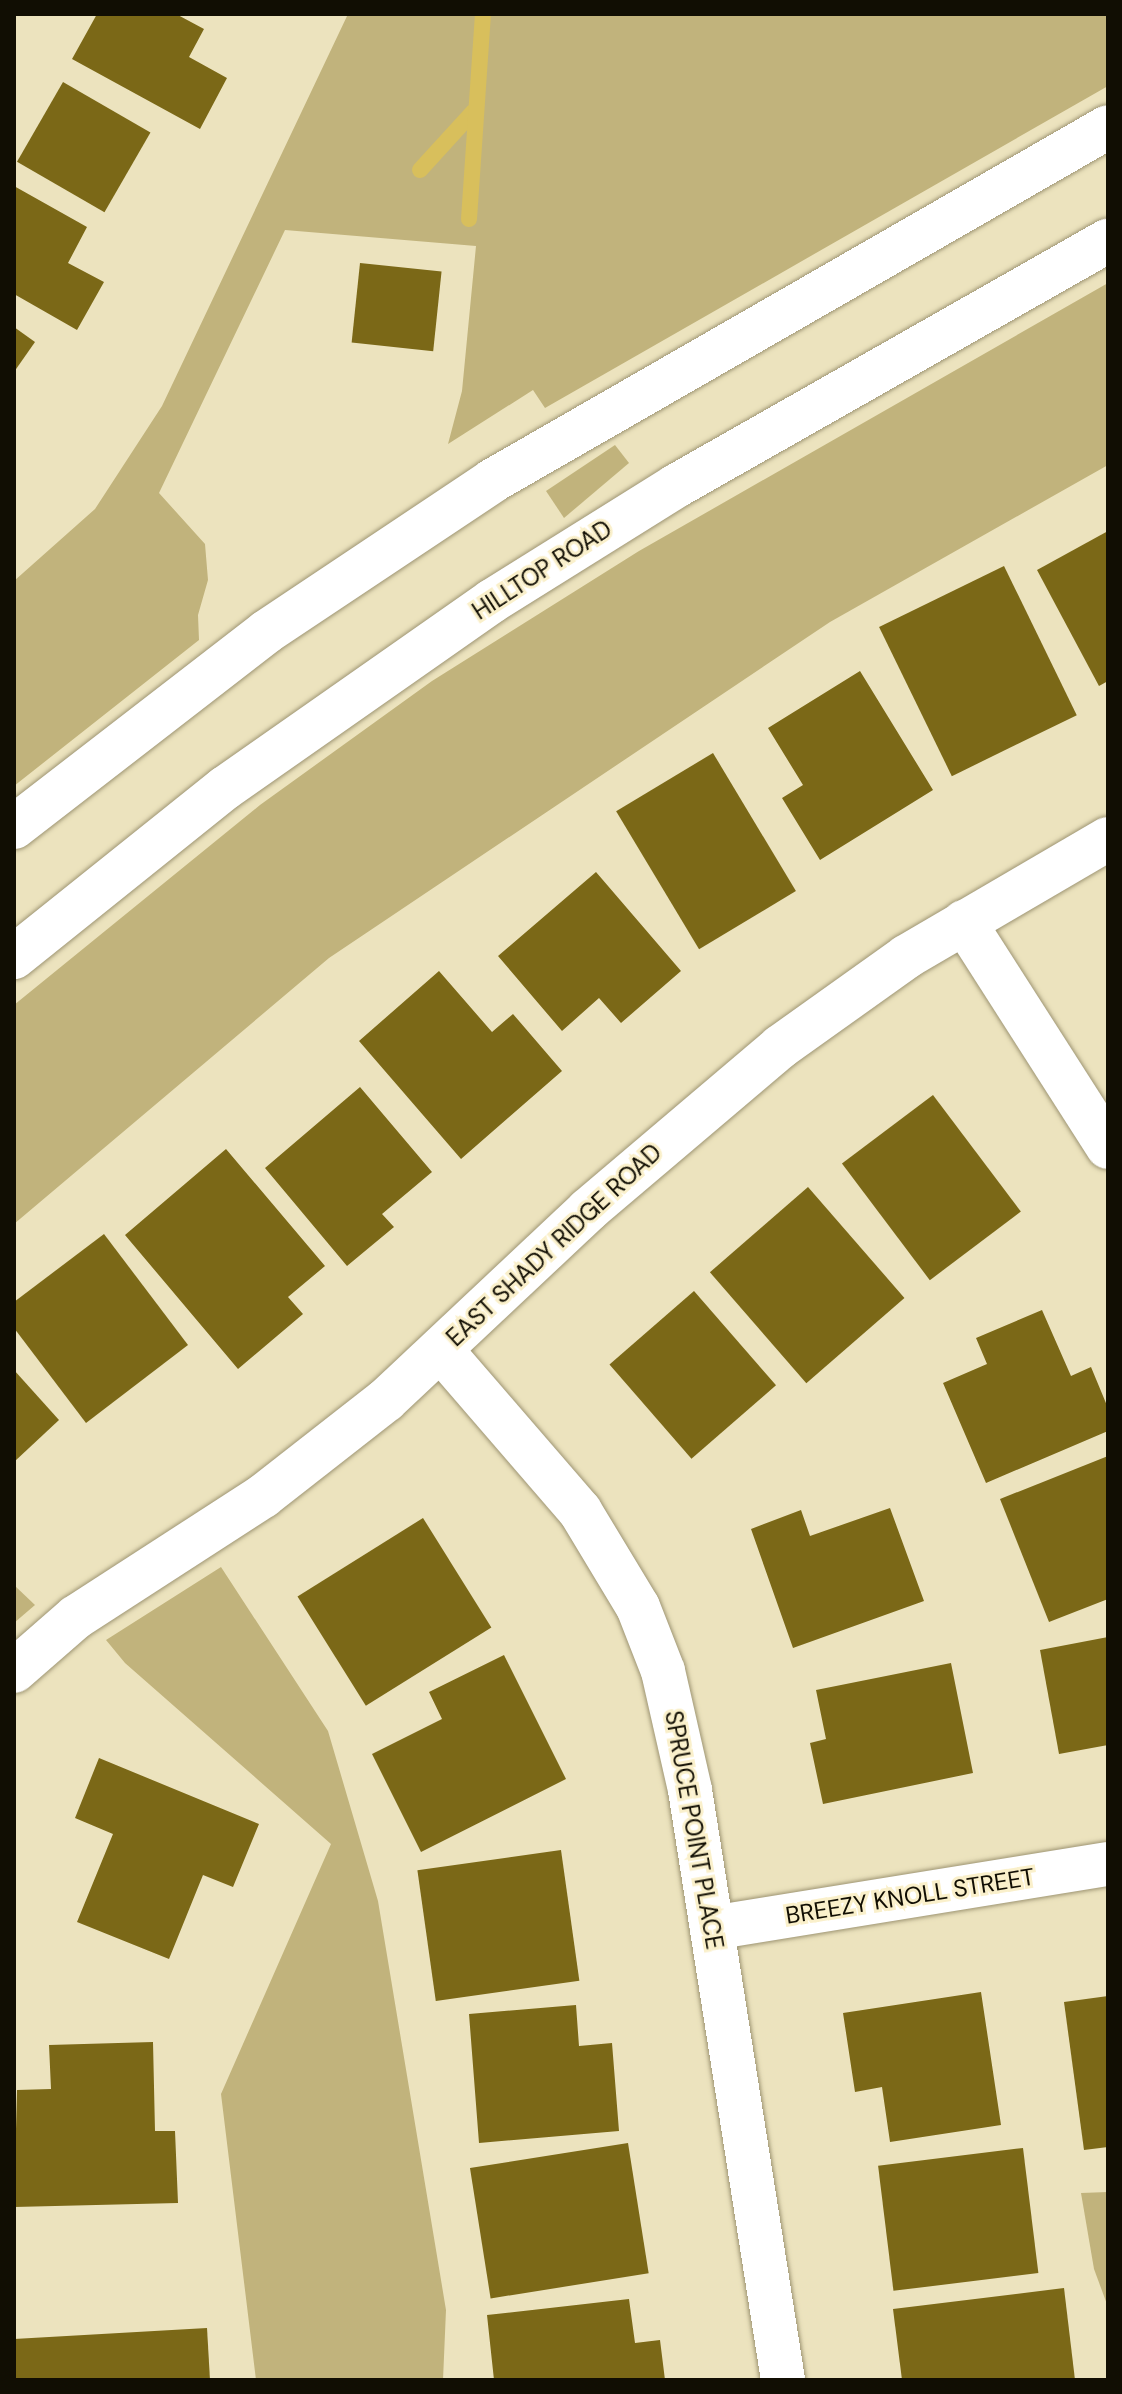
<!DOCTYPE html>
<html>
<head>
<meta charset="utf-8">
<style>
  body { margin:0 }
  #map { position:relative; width:1122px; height:2394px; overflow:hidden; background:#ece3be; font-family:"DM Sans",sans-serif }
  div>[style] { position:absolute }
  .green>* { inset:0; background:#c1b37c }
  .stream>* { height:16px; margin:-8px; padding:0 8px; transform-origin:8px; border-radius:8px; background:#d8bf5c }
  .building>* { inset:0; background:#7b6817; transform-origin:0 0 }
  .roads { filter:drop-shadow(0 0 2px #9e9573) drop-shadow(0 0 2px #9e9573) }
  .street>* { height:44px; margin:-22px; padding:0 22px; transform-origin:22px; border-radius:22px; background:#fff }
  .secondary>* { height:44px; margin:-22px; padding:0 22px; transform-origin:22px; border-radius:22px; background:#fff }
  span { translate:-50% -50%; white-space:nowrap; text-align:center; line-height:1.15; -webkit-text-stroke:6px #faf0cb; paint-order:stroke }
  .street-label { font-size:24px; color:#110e03 }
  .frame { position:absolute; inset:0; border:16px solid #110e03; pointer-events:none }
</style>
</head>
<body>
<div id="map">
  <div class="green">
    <i style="clip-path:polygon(348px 14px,1108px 14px,1108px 86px,545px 408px,533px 390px,448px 444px,462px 391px,476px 246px,285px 230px,159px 493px,205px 544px,208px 580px,198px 615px,199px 640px,14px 786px,14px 581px,95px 509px,162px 406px)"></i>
    <i style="clip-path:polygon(1108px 283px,1108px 465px,830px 622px,329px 958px,14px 1224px,14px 1005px,260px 805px,432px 681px,639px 551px)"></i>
    <i style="clip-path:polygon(615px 445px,629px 463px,564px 518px,546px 491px)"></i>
    <i style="clip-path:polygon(221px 1567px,328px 1731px,378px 1901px,446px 2310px,443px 2380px,256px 2380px,221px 2094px,331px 1844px,125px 1663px,106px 1640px)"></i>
    <i style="clip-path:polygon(14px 1585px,35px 1605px,14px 1623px)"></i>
    <i style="clip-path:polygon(1108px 2192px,1108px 2307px,1094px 2269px,1081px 2193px)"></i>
  </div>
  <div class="stream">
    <i style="left:420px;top:170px;width:79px;rotate:-47.6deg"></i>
    <i style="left:469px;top:219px;width:205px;rotate:-86.1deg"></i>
  </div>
  <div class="building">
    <i style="clip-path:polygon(97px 14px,176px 14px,204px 29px,189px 57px,227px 78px,200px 129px,72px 59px)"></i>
    <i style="left:63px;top:82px;width:101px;height:92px;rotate:30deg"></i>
    <i style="clip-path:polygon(14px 186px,87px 227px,68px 263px,104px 282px,77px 330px,14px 294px)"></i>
    <i style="left:360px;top:263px;width:82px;height:80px;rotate:6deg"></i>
    <i style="clip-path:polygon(14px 327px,35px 342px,14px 372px)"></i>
    <i style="clip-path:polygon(1108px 531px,1108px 681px,1099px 686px,1037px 570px)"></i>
    <i style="left:1004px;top:566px;width:166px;height:139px;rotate:64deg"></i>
    <i style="clip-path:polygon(860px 671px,933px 790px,820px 860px,782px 798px,803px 785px,768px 728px)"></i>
    <i style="left:713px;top:753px;width:161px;height:113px;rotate:59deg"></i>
    <i style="clip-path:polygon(596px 872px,681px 971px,621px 1023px,599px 998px,562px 1031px,498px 956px)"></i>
    <i style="clip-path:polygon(439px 971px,492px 1032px,513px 1014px,562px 1071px,461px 1159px,359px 1041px)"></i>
    <i style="clip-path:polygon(360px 1087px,432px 1172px,382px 1214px,394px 1227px,347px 1266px,265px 1168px)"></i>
    <i style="left:933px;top:1095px;width:146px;height:114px;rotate:53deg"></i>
    <i style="clip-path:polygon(226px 1149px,325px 1266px,288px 1297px,303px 1314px,238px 1369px,125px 1235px)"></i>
    <i style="left:808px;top:1187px;width:147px;height:130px;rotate:49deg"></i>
    <i style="clip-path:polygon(104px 1234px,188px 1345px,86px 1423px,14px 1328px,14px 1302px)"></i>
    <i style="left:694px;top:1291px;width:125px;height:112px;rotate:49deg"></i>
    <i style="clip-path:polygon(1042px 1310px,1071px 1376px,1091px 1367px,1108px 1408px,1108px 1431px,986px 1483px,943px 1383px,987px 1364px,976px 1338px)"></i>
    <i style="clip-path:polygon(14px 1370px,59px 1420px,14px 1462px)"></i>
    <i style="clip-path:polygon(1108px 1456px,1108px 1599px,1049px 1622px,1000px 1499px)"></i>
    <i style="clip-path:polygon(890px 1508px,924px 1601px,793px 1648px,751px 1529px,801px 1510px,810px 1536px)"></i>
    <i style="left:423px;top:1518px;width:129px;height:148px;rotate:58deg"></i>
    <i style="clip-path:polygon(1108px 1637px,1108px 1745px,1059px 1754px,1040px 1650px)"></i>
    <i style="clip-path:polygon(504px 1655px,566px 1779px,421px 1852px,372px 1754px,442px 1719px,429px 1692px)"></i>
    <i style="clip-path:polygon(951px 1663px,973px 1773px,823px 1804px,810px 1743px,826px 1739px,816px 1690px)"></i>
    <i style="clip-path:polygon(99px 1758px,259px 1824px,233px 1887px,203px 1875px,169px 1959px,77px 1922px,113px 1834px,75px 1818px)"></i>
    <i style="left:561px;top:1850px;width:132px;height:145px;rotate:82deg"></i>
    <i style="clip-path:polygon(981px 1992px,1001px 2125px,890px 2142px,882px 2087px,855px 2092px,843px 2013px)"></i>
    <i style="clip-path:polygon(1108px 1996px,1108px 2147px,1084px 2150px,1064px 2002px)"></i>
    <i style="clip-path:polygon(576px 2005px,579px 2046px,612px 2043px,619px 2131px,479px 2143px,469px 2014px)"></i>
    <i style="clip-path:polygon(153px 2042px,155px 2131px,175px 2131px,178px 2203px,14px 2207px,17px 2090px,51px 2089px,49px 2045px)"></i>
    <i style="left:628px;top:2143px;width:132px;height:160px;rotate:81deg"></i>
    <i style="left:1023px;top:2148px;width:126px;height:146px;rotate:83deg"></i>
    <i style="clip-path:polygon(1064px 2288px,1075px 2380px,902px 2380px,893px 2309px)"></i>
    <i style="clip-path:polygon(629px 2299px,635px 2343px,660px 2340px,665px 2380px,494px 2380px,487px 2315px)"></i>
    <i style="clip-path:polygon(207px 2328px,210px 2380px,14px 2380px,14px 2339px)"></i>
  </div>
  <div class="roads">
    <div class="street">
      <i style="left:964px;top:922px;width:267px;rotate:57.4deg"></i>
      <i style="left:441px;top:1350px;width:213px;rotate:49.2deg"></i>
      <i style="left:580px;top:1511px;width:112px;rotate:58.9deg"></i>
      <i style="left:638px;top:1607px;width:69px;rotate:68.7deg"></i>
      <i style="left:663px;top:1671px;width:122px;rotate:77.2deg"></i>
      <i style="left:690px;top:1790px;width:597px;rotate:81.04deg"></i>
      <i style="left:14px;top:1671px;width:82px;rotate:-41.1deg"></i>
      <i style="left:76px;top:1617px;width:223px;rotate:-32.9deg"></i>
      <i style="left:263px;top:1496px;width:156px;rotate:-38deg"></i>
      <i style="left:386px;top:1400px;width:277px;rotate:-43.2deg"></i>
      <i style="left:588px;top:1210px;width:252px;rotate:-40.3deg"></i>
      <i style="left:780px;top:1047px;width:155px;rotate:-35.5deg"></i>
      <i style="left:906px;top:957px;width:234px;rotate:-30.3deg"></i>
      <i style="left:712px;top:1928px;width:401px;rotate:-9.2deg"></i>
    </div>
    <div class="secondary">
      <i style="left:14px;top:827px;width:319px;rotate:-37.7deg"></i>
      <i style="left:266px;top:632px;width:272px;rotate:-33.7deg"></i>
      <i style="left:492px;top:481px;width:710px;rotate:-29.88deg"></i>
      <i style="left:14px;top:957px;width:270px;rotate:-38.7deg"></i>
      <i style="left:225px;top:788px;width:326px;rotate:-35deg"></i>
      <i style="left:492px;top:601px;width:217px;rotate:-32deg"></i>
      <i style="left:676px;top:486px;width:497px;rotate:-29.6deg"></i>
    </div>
  </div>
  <div class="street-label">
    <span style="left:542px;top:570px;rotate:-33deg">HILLTOP ROAD</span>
    <span style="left:554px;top:1245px;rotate:-43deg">EAST SHADY RIDGE ROAD</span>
    <span style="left:694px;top:1830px;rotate:80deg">SPRUCE POINT PLACE</span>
    <span style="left:910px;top:1896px;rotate:-9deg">BREEZY KNOLL STREET</span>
  </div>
  <div class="frame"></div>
</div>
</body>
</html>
